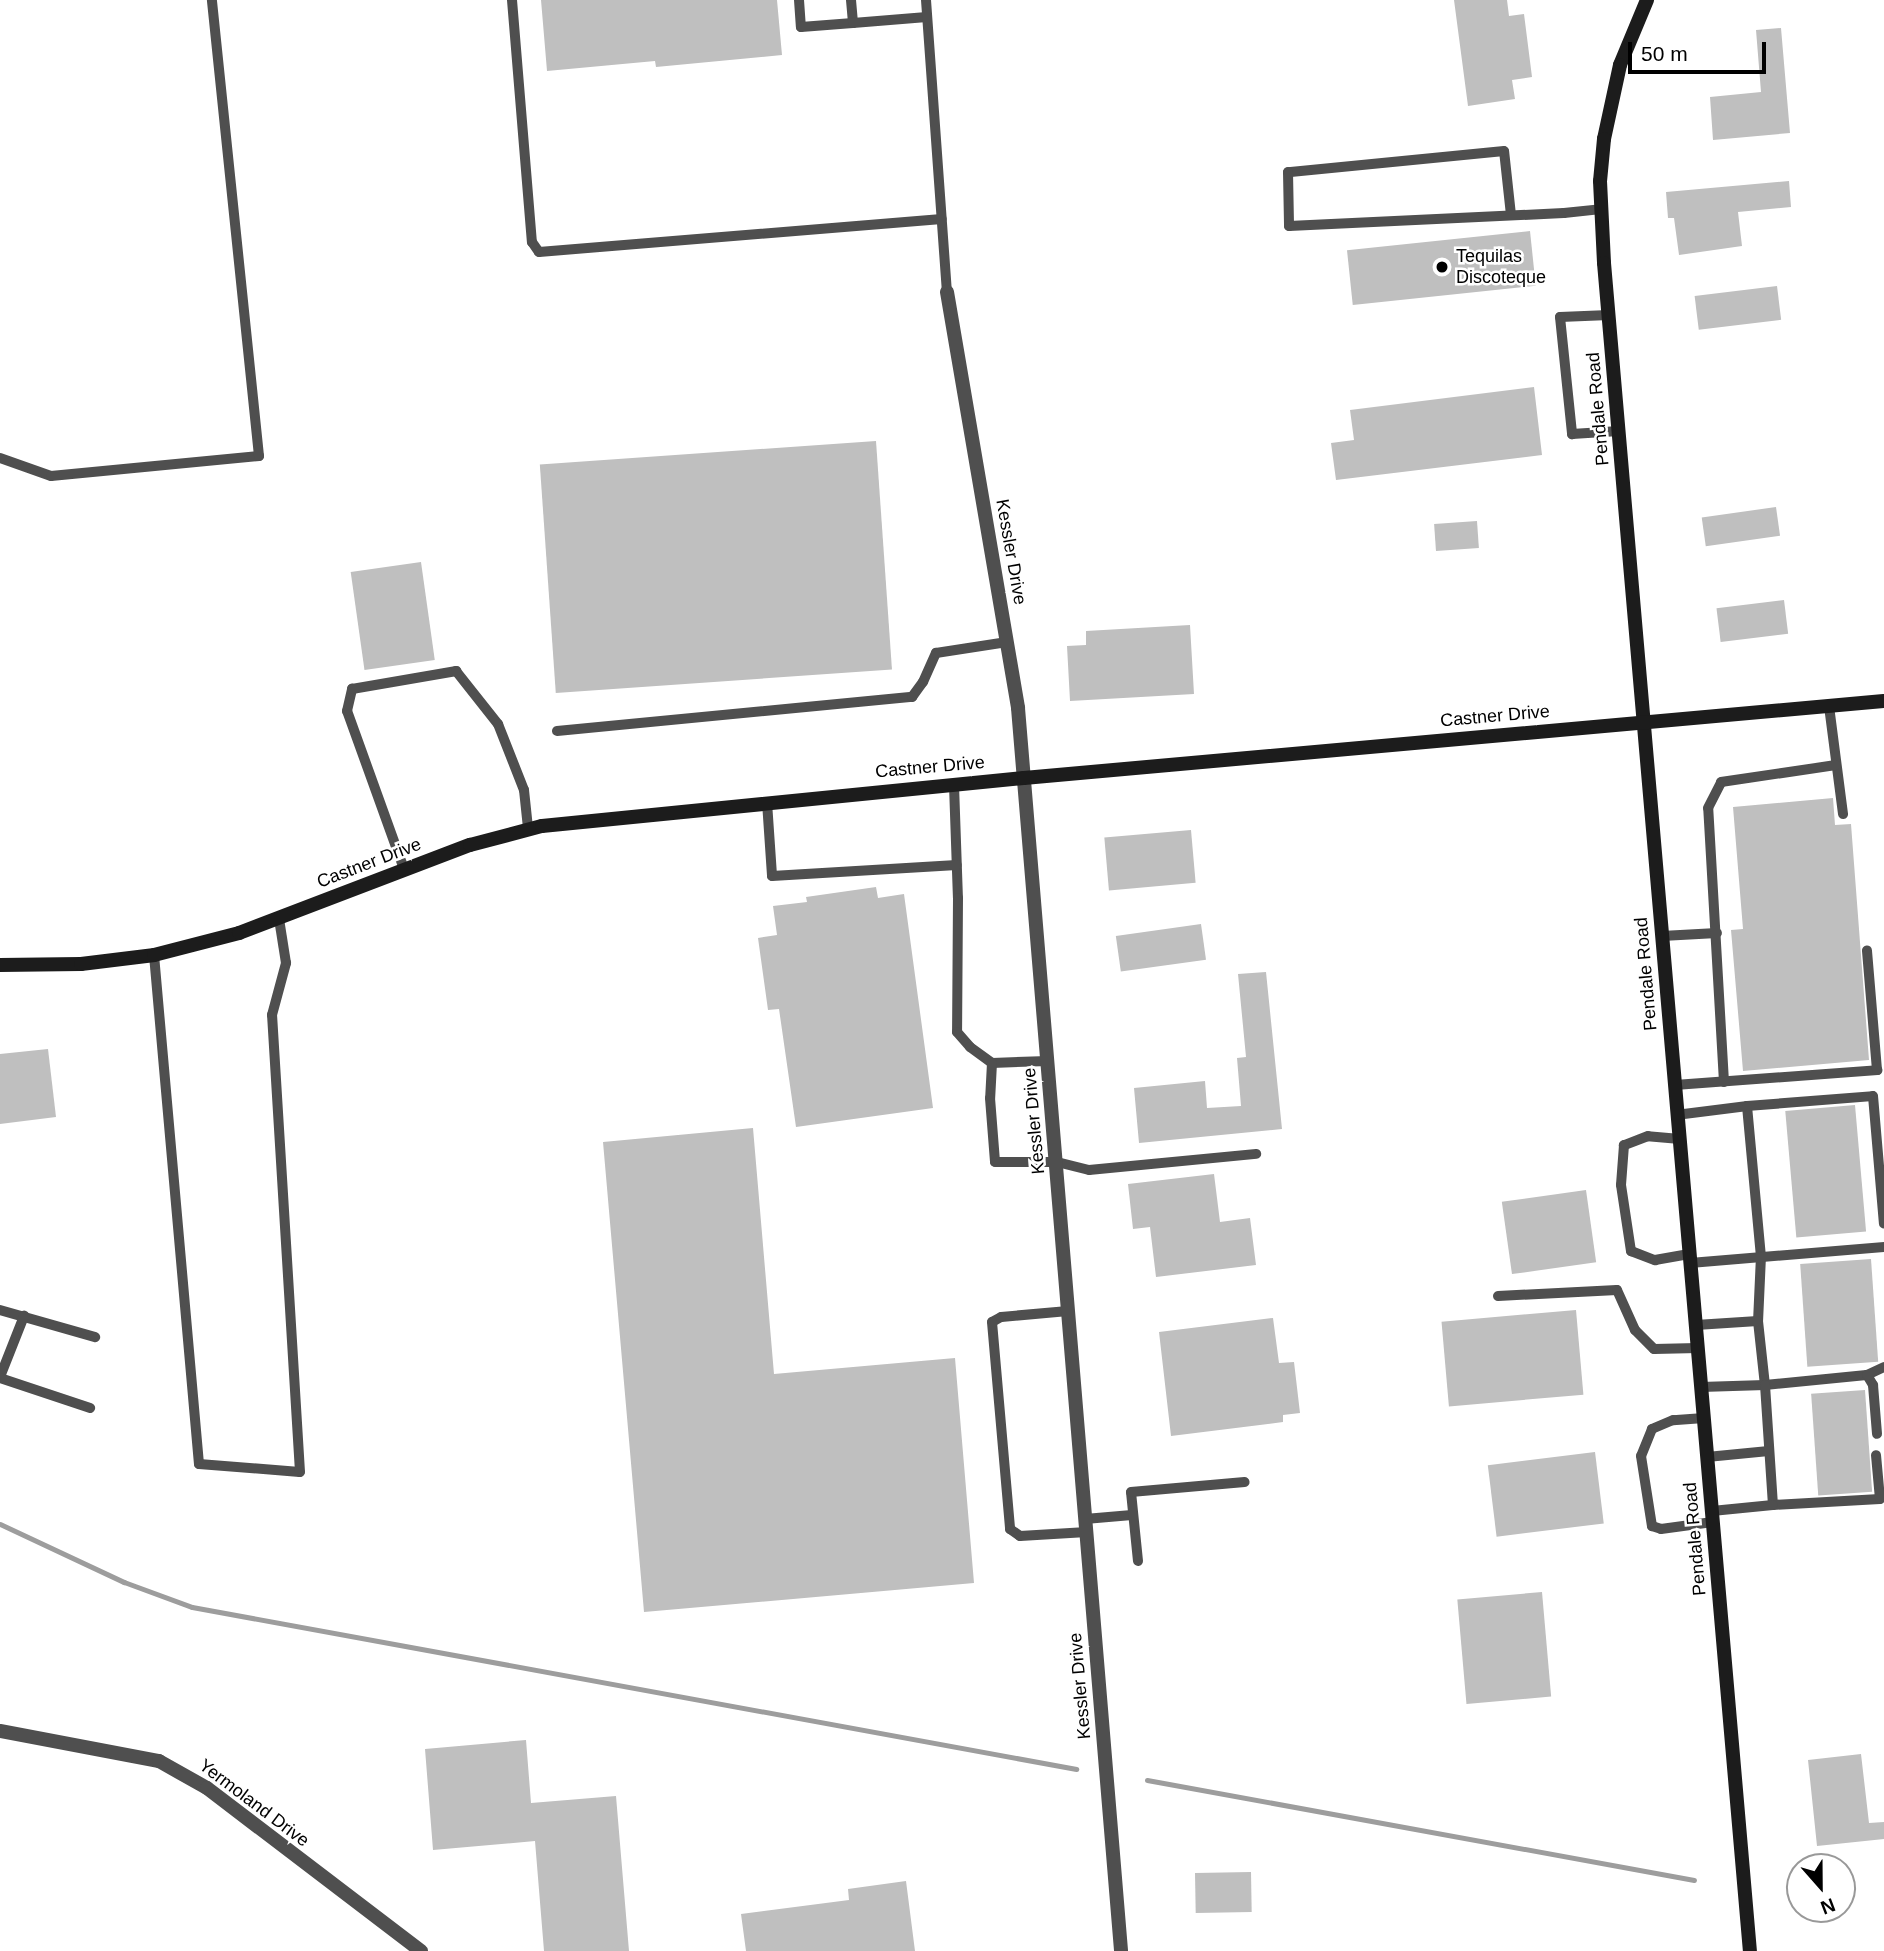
<!DOCTYPE html>
<html>
<head>
<meta charset="utf-8">
<style>
  body { margin:0 }
  #map { position:relative; width:1884px; height:1951px; overflow:hidden; background:#fff; font-family:Arial,sans-serif }
  div>[style] { position:absolute }
  .stream>* { height:5px; margin:-2.5px; padding:0 2.5px; transform-origin:2.5px; border-radius:2.5px; background:#9d9d9d }
  .building>* { inset:0; background:#bfbfbf; transform-origin:0 0 }
  .lane>* { height:10px; margin:-5px; padding:0 5px; transform-origin:5px; border-radius:5px; background:#4f4f4f }
  .street>* { height:14px; margin:-7px; padding:0 7px; transform-origin:7px; border-radius:7px; background:#4f4f4f }
  .secondary>* { height:14px; margin:-7px; padding:0 7px; transform-origin:7px; border-radius:7px; background:#1c1c1c }
  .dots>* { width:19px; height:19px; translate:-50% -50%; box-sizing:border-box; border:4px solid #fff; border-radius:50% }
  span { translate:-50% -50%; white-space:nowrap; text-align:center; line-height:1.15; -webkit-text-stroke:5px #fff; paint-order:stroke }
  .poi-label { font-size:18px; color:#000 }
  .left { translate:0 -50%; text-align:left }
  .street-label { font-size:18px; color:#000 }
  .north { position:absolute; left:1786px; top:1853px; width:70px; height:70px; box-sizing:border-box; background:#fff; border:2px solid #999; border-radius:50%; rotate:159deg; font-size:19px; font-weight:700; line-height:28px; text-align:center; color:#000 }
  .north::after { content:''; display:block; margin:auto; width:24px; height:32px; background:#000; clip-path:polygon(50% 0,100% 100%,50% 72%,0 100%) }
  .scale { position:absolute; left:1628px; top:42px; width:138px; height:32px; box-sizing:border-box; border:4px solid #000; border-top:0; padding-left:9px; font-size:21px; line-height:24px; white-space:nowrap; color:#000; -webkit-text-stroke:5px #fff; paint-order:stroke }
</style>
</head>
<body>
<div id="map">
  <div class="stream">
    <i style="left:0;top:1524px;width:137px;rotate:25.1deg"></i>
    <i style="left:124px;top:1582px;width:72px;rotate:20.2deg"></i>
    <i style="left:192px;top:1607px;width:899px;rotate:10.38deg"></i>
    <i style="left:1147px;top:1780px;width:556px;rotate:10.36deg"></i>
  </div>
  <div class="building">
    <i style="clip-path:polygon(541px 0,777px 0,782px 55px,656px 67px,655px 61px,547px 71px)"></i>
    <i style="clip-path:polygon(1454px 0,1507px 0,1509px 16px,1524px 14px,1532px 77px,1512px 80px,1515px 99px,1468px 106px)"></i>
    <i style="clip-path:polygon(1781px 28px,1790px 133px,1713px 140px,1710px 97px,1761px 92px,1756px 30px)"></i>
    <i style="clip-path:polygon(1789px 181px,1791px 207px,1738px 212px,1742px 246px,1679px 255px,1674px 218px,1668px 218px,1666px 192px)"></i>
    <i style="left:1530px;top:231px;width:55px;height:184px;rotate:84deg"></i>
    <i style="left:1777px;top:286px;width:34px;height:83px;rotate:83deg"></i>
    <i style="clip-path:polygon(1534px 387px,1542px 455px,1336px 480px,1331px 443px,1354px 440px,1350px 410px)"></i>
    <i style="left:876px;top:441px;width:229px;height:337px;rotate:86deg"></i>
    <i style="left:1776px;top:507px;width:29px;height:75px;rotate:82deg"></i>
    <i style="left:1477px;top:521px;width:27px;height:43px;rotate:86deg"></i>
    <i style="left:421px;top:562px;width:99px;height:71px;rotate:82deg"></i>
    <i style="left:1784px;top:600px;width:34px;height:68px;rotate:83deg"></i>
    <i style="clip-path:polygon(1190px 625px,1194px 694px,1070px 701px,1067px 646px,1086px 645px,1086px 631px)"></i>
    <i style="clip-path:polygon(1833px 798px,1835px 825px,1851px 824px,1869px 1060px,1743px 1071px,1731px 930px,1743px 929px,1733px 807px)"></i>
    <i style="left:1191px;top:830px;width:53px;height:87px;rotate:85deg"></i>
    <i style="clip-path:polygon(876px 887px,878px 898px,904px 894px,933px 1108px,796px 1127px,779px 1009px,768px 1010px,758px 938px,777px 935px,773px 906px,807px 902px,806px 897px)"></i>
    <i style="left:1201px;top:924px;width:36px;height:86px;rotate:82deg"></i>
    <i style="clip-path:polygon(1266px 972px,1282px 1129px,1139px 1143px,1134px 1088px,1205px 1081px,1207px 1108px,1241px 1106px,1237px 1058px,1246px 1057px,1238px 974px)"></i>
    <i style="clip-path:polygon(48px 1049px,56px 1117px,0 1124px,0 1054px)"></i>
    <i style="left:1855px;top:1105px;width:127px;height:70px;rotate:85deg"></i>
    <i style="clip-path:polygon(753px 1128px,774px 1374px,955px 1358px,974px 1583px,644px 1612px,603px 1142px)"></i>
    <i style="clip-path:polygon(1214px 1174px,1220px 1222px,1250px 1218px,1256px 1265px,1156px 1277px,1150px 1227px,1133px 1229px,1128px 1184px)"></i>
    <i style="left:1586px;top:1190px;width:73px;height:85px;rotate:82deg"></i>
    <i style="left:1871px;top:1259px;width:103px;height:71px;rotate:86deg"></i>
    <i style="left:1576px;top:1310px;width:85px;height:135px;rotate:85deg"></i>
    <i style="clip-path:polygon(1273px 1318px,1279px 1363px,1294px 1362px,1300px 1413px,1283px 1415px,1283px 1422px,1171px 1436px,1159px 1332px)"></i>
    <i style="left:1865px;top:1390px;width:102px;height:54px;rotate:86deg"></i>
    <i style="left:1595px;top:1452px;width:72px;height:108px;rotate:83deg"></i>
    <i style="left:1542px;top:1592px;width:105px;height:85px;rotate:85deg"></i>
    <i style="clip-path:polygon(526px 1740px,531px 1803px,616px 1796px,629px 1951px,544px 1951px,535px 1841px,433px 1850px,425px 1749px)"></i>
    <i style="clip-path:polygon(1861px 1754px,1869px 1823px,1884px 1822px,1884px 1839px,1817px 1846px,1808px 1760px)"></i>
    <i style="left:1251px;top:1872px;width:40px;height:56px;rotate:89deg"></i>
    <i style="clip-path:polygon(906px 1881px,915px 1951px,746px 1951px,741px 1914px,849px 1900px,848px 1889px)"></i>
  </div>
  <div class="lane">
    <i style="left:512px;top:0;width:243px;rotate:85.3deg"></i>
    <i style="left:532px;top:242px;width:12px;rotate:55deg"></i>
    <i style="left:539px;top:252px;width:404px;rotate:-4.7deg"></i>
    <i style="left:799px;top:0;width:27px;rotate:86deg"></i>
    <i style="left:801px;top:27px;width:52px;rotate:-4.4deg"></i>
    <i style="left:851px;top:0;width:23px;rotate:85deg"></i>
    <i style="left:853px;top:23px;width:74px;rotate:-4.6deg"></i>
    <i style="left:926px;top:0;width:293px;rotate:85.9deg"></i>
    <i style="left:1511px;top:215px;width:64px;rotate:-96.2deg"></i>
    <i style="left:1504px;top:151px;width:217px;rotate:174.4deg"></i>
    <i style="left:1288px;top:172px;width:54px;rotate:88.9deg"></i>
    <i style="left:1289px;top:226px;width:275px;rotate:-2.7deg"></i>
    <i style="left:1564px;top:213px;width:37px;rotate:-6deg"></i>
    <i style="left:1609px;top:315px;width:49px;rotate:177.7deg"></i>
    <i style="left:1560px;top:317px;width:118px;rotate:84.1deg"></i>
    <i style="left:1572px;top:434px;width:47px;rotate:-3.7deg"></i>
    <i style="left:0;top:458px;width:54px;rotate:19.4deg"></i>
    <i style="left:51px;top:476px;width:209px;rotate:-5.5deg"></i>
    <i style="left:259px;top:456px;width:458px;rotate:-95.9deg"></i>
    <i style="left:1829px;top:706px;width:109px;rotate:82.6deg"></i>
    <i style="left:557px;top:731px;width:357px;rotate:-5.5deg"></i>
    <i style="left:912px;top:697px;width:19px;rotate:-54deg"></i>
    <i style="left:923px;top:682px;width:32px;rotate:-66deg"></i>
    <i style="left:936px;top:653px;width:72px;rotate:-8.8deg"></i>
    <i style="left:954px;top:785px;width:113px;rotate:88deg"></i>
    <i style="left:958px;top:898px;width:134px;rotate:90.4deg"></i>
    <i style="left:957px;top:1032px;width:20px;rotate:49deg"></i>
    <i style="left:970px;top:1047px;width:27px;rotate:36deg"></i>
    <i style="left:767px;top:802px;width:74px;rotate:86.1deg"></i>
    <i style="left:772px;top:876px;width:185px;rotate:-3.4deg"></i>
    <i style="left:404px;top:869px;width:168px;rotate:-109.8deg"></i>
    <i style="left:347px;top:711px;width:23px;rotate:-77deg"></i>
    <i style="left:352px;top:689px;width:106px;rotate:-9.8deg"></i>
    <i style="left:456px;top:671px;width:68px;rotate:51.6deg"></i>
    <i style="left:498px;top:724px;width:71px;rotate:68.5deg"></i>
    <i style="left:524px;top:790px;width:39px;rotate:84deg"></i>
    <i style="left:1662px;top:936px;width:55px;rotate:-3.1deg"></i>
    <i style="left:154px;top:955px;width:511px;rotate:84.95deg"></i>
    <i style="left:199px;top:1464px;width:101px;rotate:4.5deg"></i>
    <i style="left:300px;top:1472px;width:458px;rotate:-93.5deg"></i>
    <i style="left:272px;top:1015px;width:54px;rotate:-74.9deg"></i>
    <i style="left:286px;top:963px;width:45px;rotate:-99deg"></i>
    <i style="left:1048px;top:1061px;width:56px;rotate:178deg"></i>
    <i style="left:992px;top:1063px;width:35px;rotate:93deg"></i>
    <i style="left:990px;top:1098px;width:64px;rotate:85.5deg"></i>
    <i style="left:995px;top:1162px;width:62px"></i>
    <i style="left:1057px;top:1162px;width:33px;rotate:14deg"></i>
    <i style="left:1089px;top:1170px;width:168px;rotate:-5.5deg"></i>
    <i style="left:1724px;top:1082px;width:274px;rotate:-93.3deg"></i>
    <i style="left:1708px;top:808px;width:29px;rotate:-63deg"></i>
    <i style="left:1721px;top:782px;width:116px;rotate:-8.4deg"></i>
    <i style="left:1675px;top:1085px;width:203px;rotate:-4.2deg"></i>
    <i style="left:1877px;top:1070px;width:120px;rotate:-94.8deg"></i>
    <i style="left:1747px;top:1106px;width:151px;rotate:84.7deg"></i>
    <i style="left:1761px;top:1256px;width:65px;rotate:92.6deg"></i>
    <i style="left:1758px;top:1321px;width:64px;rotate:83.8deg"></i>
    <i style="left:1765px;top:1385px;width:102px;rotate:-5.6deg"></i>
    <i style="left:1867px;top:1375px;width:12px;rotate:59deg"></i>
    <i style="left:1873px;top:1385px;width:49px;rotate:85.3deg"></i>
    <i style="left:1676px;top:1115px;width:72px;rotate:-7.2deg"></i>
    <i style="left:1747px;top:1106px;width:126px;rotate:-4.5deg"></i>
    <i style="left:1873px;top:1096px;width:128px;rotate:85.1deg"></i>
    <i style="left:1680px;top:1139px;width:32px;rotate:-175deg"></i>
    <i style="left:1648px;top:1136px;width:26px;rotate:159deg"></i>
    <i style="left:1624px;top:1145px;width:40px;rotate:94.3deg"></i>
    <i style="left:1621px;top:1185px;width:67px;rotate:81.4deg"></i>
    <i style="left:1631px;top:1251px;width:26px;rotate:21deg"></i>
    <i style="left:1655px;top:1260px;width:36px;rotate:-10deg"></i>
    <i style="left:1690px;top:1263px;width:195px;rotate:-4.7deg"></i>
    <i style="left:1498px;top:1296px;width:119px;rotate:-2.9deg"></i>
    <i style="left:1617px;top:1290px;width:44px;rotate:65.8deg"></i>
    <i style="left:1635px;top:1330px;width:27px;rotate:45deg"></i>
    <i style="left:1654px;top:1349px;width:44px;rotate:-1.3deg"></i>
    <i style="left:0;top:1310px;width:99px;rotate:15.9deg"></i>
    <i style="left:1068px;top:1311px;width:67px;rotate:174.9deg"></i>
    <i style="left:1001px;top:1317px;width:10px;rotate:151deg"></i>
    <i style="left:992px;top:1322px;width:208px;rotate:85deg"></i>
    <i style="left:1010px;top:1529px;width:12px;rotate:35deg"></i>
    <i style="left:1020px;top:1536px;width:67px;rotate:-3.4deg"></i>
    <i style="left:1696px;top:1325px;width:62px;rotate:-3.7deg"></i>
    <i style="left:1867px;top:1375px;width:19px;rotate:-25deg"></i>
    <i style="left:0;top:1377px;width:66px;rotate:-68.5deg"></i>
    <i style="left:0;top:1378px;width:95px;rotate:18.4deg"></i>
    <i style="left:1701px;top:1387px;width:64px;rotate:-1.8deg"></i>
    <i style="left:1765px;top:1385px;width:120px;rotate:86.2deg"></i>
    <i style="left:1773px;top:1505px;width:107px;rotate:-3.2deg"></i>
    <i style="left:1880px;top:1499px;width:44px;rotate:-95.2deg"></i>
    <i style="left:1704px;top:1418px;width:31px;rotate:176deg"></i>
    <i style="left:1673px;top:1420px;width:23px;rotate:157deg"></i>
    <i style="left:1652px;top:1429px;width:29px;rotate:112deg"></i>
    <i style="left:1641px;top:1456px;width:71px;rotate:81.1deg"></i>
    <i style="left:1652px;top:1526px;width:9px;rotate:18deg"></i>
    <i style="left:1661px;top:1529px;width:52px;rotate:-7.7deg"></i>
    <i style="left:1707px;top:1457px;width:62px;rotate:-5.5deg"></i>
    <i style="left:1712px;top:1511px;width:61px;rotate:-5.6deg"></i>
    <i style="left:1085px;top:1519px;width:47px;rotate:-4.9deg"></i>
    <i style="left:1138px;top:1561px;width:69px;rotate:-95.8deg"></i>
    <i style="left:1131px;top:1492px;width:114px;rotate:-5deg"></i>
  </div>
  <div class="street">
    <i style="left:947px;top:292px;width:422px;rotate:80.3deg"></i>
    <i style="left:1018px;top:708px;width:1247px;rotate:85.26deg"></i>
    <i style="left:0;top:1731px;width:162px;rotate:10.7deg"></i>
    <i style="left:159px;top:1761px;width:55px;rotate:29.4deg"></i>
    <i style="left:207px;top:1788px;width:269px;rotate:37.3deg"></i>
  </div>
  <div class="secondary">
    <i style="left:1647px;top:0;width:70px;rotate:112.6deg"></i>
    <i style="left:1620px;top:65px;width:76px;rotate:102.2deg"></i>
    <i style="left:1604px;top:139px;width:42px;rotate:95.4deg"></i>
    <i style="left:1600px;top:181px;width:82px;rotate:87.2deg"></i>
    <i style="left:1604px;top:263px;width:1694px;rotate:85.06deg"></i>
    <i style="left:0;top:965px;width:81px;rotate:-0.7deg"></i>
    <i style="left:81px;top:964px;width:74px;rotate:-7deg"></i>
    <i style="left:154px;top:955px;width:88px;rotate:-14.5deg"></i>
    <i style="left:239px;top:933px;width:247px;rotate:-20.9deg"></i>
    <i style="left:470px;top:845px;width:74px;rotate:-14.8deg"></i>
    <i style="left:542px;top:826px;width:484px;rotate:-5.7deg"></i>
    <i style="left:1024px;top:778px;width:863px;rotate:-5.12deg"></i>
  </div>
  <div class="dots">
    <i style="left:1442px;top:267px;background:#000"></i>
  </div>
  <div class="poi-label">
    <span class="left" style="left:1456px;top:267px">Tequilas<br>Discoteque</span>
  </div>
  <div class="street-label">
    <span style="left:1598px;top:409px;rotate:-95deg">Pendale Road</span>
    <span style="left:1011px;top:552px;rotate:80deg">Kessler Drive</span>
    <span style="left:1495px;top:716px;rotate:-5deg">Castner Drive</span>
    <span style="left:930px;top:767px;rotate:-5deg">Castner Drive</span>
    <span style="left:369px;top:863px;rotate:-21deg">Castner Drive</span>
    <span style="left:1646px;top:974px;rotate:-95deg">Pendale Road</span>
    <span style="left:1034px;top:1121px;rotate:-95deg">Kessler Drive</span>
    <span style="left:1695px;top:1539px;rotate:-95deg">Pendale Road</span>
    <span style="left:1080px;top:1686px;rotate:-95deg">Kessler Drive</span>
    <span style="left:254px;top:1803px;rotate:37deg">Yermoland Drive</span>
  </div>
  <div class="north">N</div>
  <div class="scale">50 m</div>
</div>
</body>
</html>
